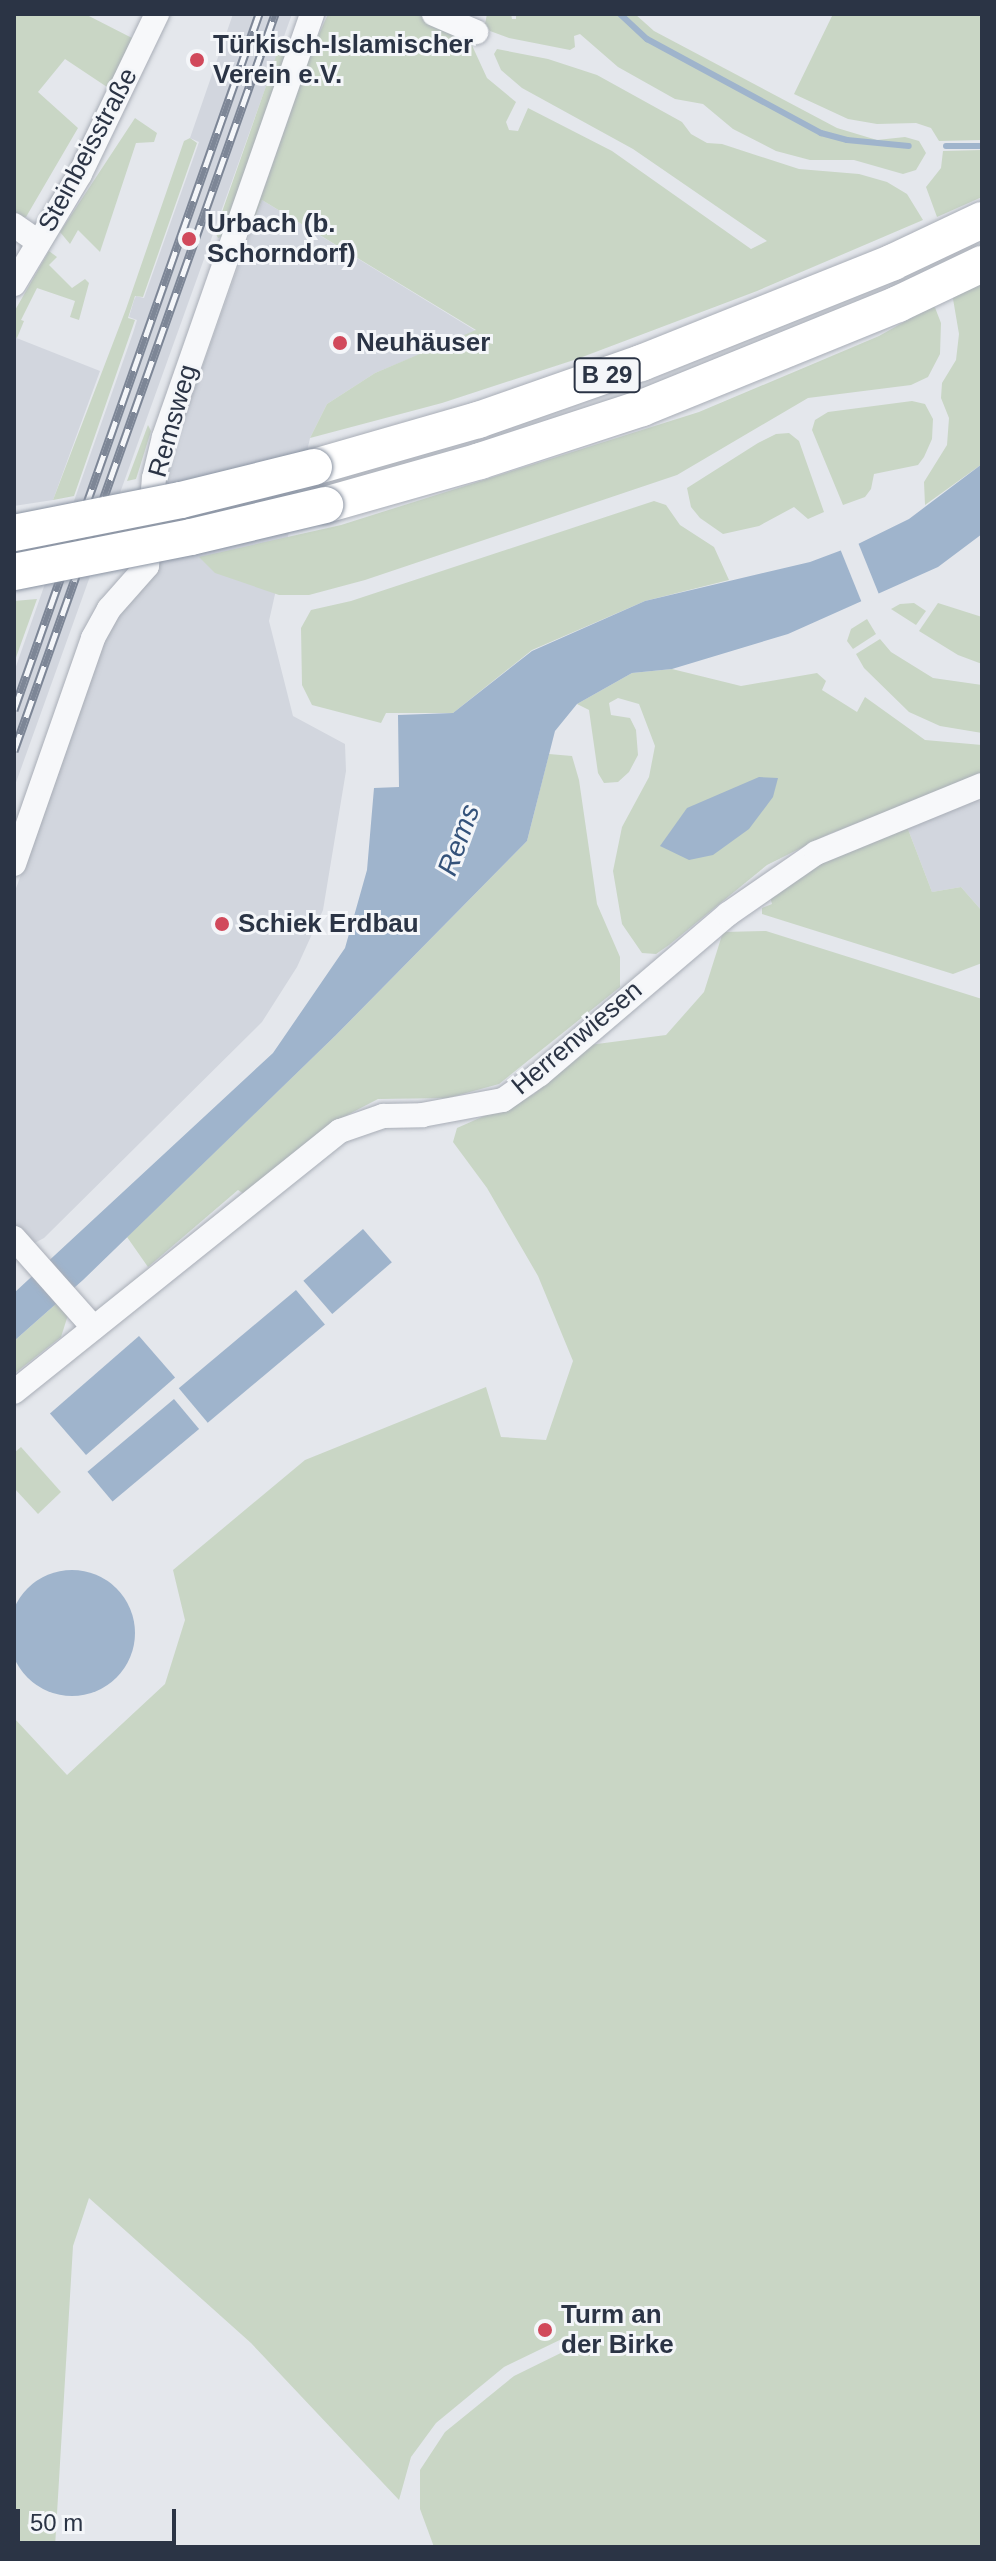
<!DOCTYPE html>
<html>
<head>
<meta charset="utf-8">
<style>
  body { margin:0 }
  #map { position:relative; width:996px; height:2561px; overflow:hidden; background:#e4e7ec; font-family:Helvetica,sans-serif }
  div>[style] { position:absolute }
  .built>* { inset:0; background:#d2d6de }
  .green>* { inset:0; background:#c9d6c5 }
  .water>* { inset:0; background:#9fb4cc; transform-origin:0 0 }
  .round { border-radius:50% }
  .pier>* { inset:0; background:#e4e7ec; transform-origin:0 0 }
  .stream>* { height:6px; margin:-3px; padding:0 3px; transform-origin:3px; border-radius:3px; background:#9fb4cc }
  .roads { filter:drop-shadow(0 0 2px #a9aeb7) drop-shadow(0 0 2px #a9aeb7) }
  .minor>* { height:24px; margin:-12px; padding:0 12px; transform-origin:12px; border-radius:12px; background:#f7f8fa }
  .highway>* { height:36px; margin:-18px; padding:0 18px; transform-origin:18px; border-radius:18px; background:#fff }
  .rail>* { height:9px; margin-top:-4.5px; transform-origin:0; background:repeating-linear-gradient(90deg,#f4f6f9 0 18px,#7d8696 0 36px); box-sizing:border-box; border-block:2px solid #7d8696 }
  .bridges { filter:drop-shadow(0 0 2px #8b94a3) drop-shadow(0 0 2px #8b94a3) }
  .highway-bridge>* { height:36px; margin:-18px; padding:0 18px; transform-origin:18px; border-radius:18px; background:#fff }
  .dots>* { width:22px; height:22px; translate:-50% -50%; box-sizing:border-box; border:4px solid #f4f6f9; border-radius:50% }
  span { translate:-50% -50%; white-space:nowrap; text-align:center; line-height:1.15; -webkit-text-stroke:6px #f4f6f9; paint-order:stroke }
  .shield-label span { padding:2px 6px; background:#f4f6f9; border:2px solid; border-radius:6px; -webkit-text-stroke-width:0 }
  .shield-label { font-size:24px; color:#2b3445; font-weight:700 }
  .poi-label { font-size:26px; color:#2b3445; font-weight:700 }
  .left { translate:0 -50%; text-align:left }
  .street-label { font-size:26px; color:#2b3445 }
  .water-label { font-size:28px; color:#34527a; font-style:italic }
  .frame { position:absolute; inset:0; border:16px solid #2b3445; pointer-events:none }
  .scale { position:absolute; left:16px; top:2509px; width:160px; height:36px; box-sizing:border-box; border:4px solid #2b3445; border-top:0; padding-left:10px; font-size:24px; line-height:28px; white-space:nowrap; color:#2b3445; -webkit-text-stroke:6px #f4f6f9; paint-order:stroke }
</style>
</head>
<body>
<div id="map">
  <div class="built">
    <i style="clip-path:polygon(233px 14px,292px 14px,14px 788px,14px 672px,133px 333px,137px 320px,129px 317px,134px 300px,136px 296px,144px 298px,199px 142px,190px 138px)"></i>
    <i style="clip-path:polygon(262px 200px,476px 331px,375px 373px,327px 404px,310px 438px,269px 621px,293px 716px,345px 744px,346px 771px,323px 910px,297px 967px,262px 1022px,44px 1238px,14px 1254px,14px 894px)"></i>
    <i style="clip-path:polygon(14px 337px,100px 371px,53px 500px,14px 506px)"></i>
    <i style="clip-path:polygon(976px 794px,982px 806px,982px 911px,961px 887px,932px 892px,906px 824px)"></i>
  </div>
  <div class="green">
    <i style="clip-path:polygon(14px 14px,85px 14px,132px 38px,110px 89px,65px 59px,38px 92px,78px 128px,26px 217px,14px 217px)"></i>
    <i style="clip-path:polygon(328px 14px,417px 14px,470px 41px,487px 78px,516px 102px,506px 122px,509px 130px,518px 131px,528px 108px,612px 151px,751px 249px,767px 241px,633px 149px,522px 88px,501px 70px,494px 54px,497px 49px,548px 59px,597px 75px,682px 122px,691px 134px,707px 143px,722px 144px,799px 169px,859px 174px,887px 182px,907px 194px,923px 220px,757px 291px,577px 359px,442px 403px,310px 438px,327px 404px,375px 373px,476px 330px,262px 200px,254px 220px,246px 217px,303px 70px)"></i>
    <i style="clip-path:polygon(487px 14px,511px 14px,512px 19px,516px 19px,516px 14px,635px 14px,654px 31px,837px 128px,877px 140px,905px 137px,919px 141px,926px 153px,916px 170px,903px 174px,854px 160px,810px 160px,776px 151px,733px 129px,703px 104px,675px 99px,618px 67px,580px 34px,574px 36px,575px 47px,570px 50px,509px 38px,490px 31px,485px 24px)"></i>
    <i style="clip-path:polygon(833px 14px,982px 14px,982px 140px,939px 141px,931px 128px,916px 123px,877px 124px,848px 119px,794px 94px)"></i>
    <i style="clip-path:polygon(280px 44px,288px 46px,224px 236px,218px 238px,215px 232px,266px 86px,271px 86px,276px 70px,272px 68px)"></i>
    <i style="clip-path:polygon(135px 118px,157px 133px,154px 142px,136px 143px,100px 252px,78px 230px,70px 244px,60px 232px)"></i>
    <i style="clip-path:polygon(190px 138px,197px 143px,143px 297px,135px 296px,128px 318px,135px 320px,74px 496px,53px 500px,126px 309px,184px 141px)"></i>
    <i style="clip-path:polygon(982px 150px,982px 197px,937px 217px,926px 187px,941px 168px,943px 151px)"></i>
    <i style="clip-path:polygon(49px 251px,57px 257px,49px 265px,72px 288px,85px 279px,89px 283px,79px 320px,70px 317px,75px 301px,37px 288px,21px 320px,24px 321px,17px 338px,14px 337px,14px 312px)"></i>
    <i style="clip-path:polygon(982px 280px,982px 464px,925px 505px,924px 482px,947px 445px,949px 418px,941px 398px,942px 383px,956px 360px,959px 334px,952px 293px)"></i>
    <i style="clip-path:polygon(934px 305px,941px 323px,940px 354px,928px 377px,911px 385px,808px 398px,677px 475px,365px 580px,309px 595px,279px 595px,215px 573px,199px 557px,341px 525px,699px 412px,879px 336px)"></i>
    <i style="clip-path:polygon(912px 401px,925px 404px,933px 419px,932px 439px,924px 457px,918px 465px,874px 474px,871px 489px,865px 497px,843px 505px,812px 430px,815px 420px,828px 412px)"></i>
    <i style="clip-path:polygon(148px 425px,151px 431px,136px 479px,127px 481px)"></i>
    <i style="clip-path:polygon(789px 433px,799px 441px,824px 512px,808px 519px,794px 507px,759px 526px,723px 534px,700px 518px,691px 507px,687px 488px,758px 443px,776px 434px)"></i>
    <i style="clip-path:polygon(654px 501px,666px 505px,680px 525px,714px 547px,729px 580px,645px 601px,532px 650px,453px 713px,386px 713px,381px 723px,312px 705px,302px 685px,301px 628px,311px 610px,351px 601px)"></i>
    <i style="clip-path:polygon(37px 599px,14px 663px,14px 601px)"></i>
    <i style="clip-path:polygon(914px 603px,926px 611px,916px 625px,891px 609px,900px 604px)"></i>
    <i style="clip-path:polygon(938px 603px,982px 617px,982px 664px,958px 655px,919px 631px)"></i>
    <i style="clip-path:polygon(867px 619px,876px 634px,853px 649px,847px 641px,851px 629px)"></i>
    <i style="clip-path:polygon(880px 639px,891px 652px,933px 678px,982px 685px,982px 733px,940px 726px,909px 712px,864px 668px,856px 654px)"></i>
    <i style="clip-path:polygon(672px 669px,741px 686px,817px 673px,826px 681px,822px 690px,857px 712px,865px 697px,925px 740px,982px 745px,982px 775px,829px 834px,767px 865px,669px 945px,656px 954px,642px 953px,622px 924px,613px 871px,622px 827px,649px 777px,655px 746px,639px 704px,618px 698px,609px 703px,611px 715px,630px 718px,636px 730px,638px 755px,629px 772px,618px 782px,604px 783px,598px 773px,589px 710px,577px 704px,632px 673px)"></i>
    <i style="clip-path:polygon(549px 754px,572px 756px,579px 780px,597px 904px,620px 957px,620px 987px,499px 1084px,448px 1098px,378px 1099px,332px 1123px,244px 1194px,238px 1190px,148px 1267px,127px 1237px,336px 1035px,527px 841px)"></i>
    <i style="clip-path:polygon(906px 824px,932px 892px,961px 887px,982px 911px,982px 963px,953px 974px,762px 914px,762px 908px,772px 904px,768px 890px,821px 856px)"></i>
    <i style="clip-path:polygon(766px 931px,982px 999px,982px 2547px,434px 2547px,420px 2509px,420px 2470px,445px 2432px,514px 2376px,573px 2347px,568px 2336px,504px 2367px,436px 2423px,411px 2457px,399px 2500px,251px 2343px,89px 2198px,73px 2246px,55px 2547px,14px 2547px,14px 1718px,67px 1775px,165px 1684px,185px 1620px,173px 1570px,305px 1460px,486px 1387px,501px 1437px,546px 1440px,573px 1361px,538px 1276px,487px 1188px,453px 1142px,457px 1128px,534px 1094px,589px 1045px,666px 1035px,704px 992px,723px 932px)"></i>
    <i style="clip-path:polygon(57px 1303px,68px 1315px,61px 1337px,14px 1374px,14px 1341px)"></i>
    <i style="clip-path:polygon(21px 1447px,61px 1492px,38px 1514px,14px 1488px,14px 1453px)"></i>
  </div>
  <div class="water">
    <i style="clip-path:polygon(982px 464px,982px 534px,938px 567px,788px 634px,672px 669px,632px 673px,577px 704px,555px 731px,527px 841px,336px 1035px,83px 1280px,14px 1341px,14px 1293px,273px 1053px,345px 948px,367px 870px,374px 788px,399px 787px,398px 715px,453px 713px,532px 651px,645px 601px,810px 562px,858px 544px,909px 519px)"></i>
    <i style="clip-path:polygon(759px 777px,778px 778px,773px 797px,749px 829px,713px 855px,689px 860px,660px 846px,687px 808px)"></i>
    <i style="left:363px;top:1229px;width:44px;height:79px;rotate:49deg"></i>
    <i style="left:296px;top:1290px;width:45px;height:153px;rotate:50deg"></i>
    <i style="left:139px;top:1336px;width:55px;height:118px;rotate:49deg"></i>
    <i style="left:174px;top:1399px;width:39px;height:113px;rotate:50deg"></i>
    <i class="round" style="left:9px;top:1570px;width:126px;height:126px"></i>
  </div>
  <div class="pier">
    <i style="left:857px;top:540px;width:62px;height:19px;rotate:68deg"></i>
  </div>
  <div class="stream">
    <i style="left:620px;top:14px;width:37px;rotate:43deg"></i>
    <i style="left:647px;top:39px;width:198px;rotate:28.4deg"></i>
    <i style="left:821px;top:133px;width:27px;rotate:15deg"></i>
    <i style="left:847px;top:140px;width:62px;rotate:5.5deg"></i>
    <i style="left:946px;top:146px;width:36px"></i>
  </div>
  <div class="roads">
    <div class="minor">
      <i style="left:434px;top:14px;width:46px;rotate:23.2deg"></i>
      <i style="left:14px;top:225px;width:29px;rotate:35deg"></i>
      <i style="left:14px;top:284px;width:128px;rotate:-59deg"></i>
      <i style="left:80px;top:174px;width:178px;rotate:-64.3deg"></i>
      <i style="left:14px;top:864px;width:239px;rotate:-70.7deg"></i>
      <i style="left:93px;top:638px;width:33px;rotate:-61deg"></i>
      <i style="left:109px;top:609px;width:57px;rotate:-48.5deg"></i>
      <i style="left:147px;top:566px;width:88px;rotate:-85.5deg"></i>
      <i style="left:154px;top:478px;width:42px;rotate:-76.3deg"></i>
      <i style="left:164px;top:437px;width:448px;rotate:-70.7deg"></i>
      <i style="left:14px;top:1238px;width:120px;rotate:48.4deg"></i>
      <i style="left:14px;top:1392px;width:418px;rotate:-38.7deg"></i>
      <i style="left:340px;top:1131px;width:46px;rotate:-19.2deg"></i>
      <i style="left:383px;top:1116px;width:39px;rotate:-1deg"></i>
      <i style="left:422px;top:1115px;width:82px;rotate:-10.5deg"></i>
      <i style="left:503px;top:1100px;width:45px;rotate:-35.1deg"></i>
      <i style="left:540px;top:1074px;width:247px;rotate:-40.4deg"></i>
      <i style="left:728px;top:914px;width:107px;rotate:-34.7deg"></i>
      <i style="left:816px;top:853px;width:179px;rotate:-22.3deg"></i>
    </div>
    <div class="highway">
      <i style="left:314px;top:467px;width:171px;rotate:-16deg"></i>
      <i style="left:478px;top:420px;width:173px;rotate:-19.3deg"></i>
      <i style="left:641px;top:363px;width:271px;rotate:-21.8deg"></i>
      <i style="left:893px;top:262px;width:98px;rotate:-25.3deg"></i>
      <i style="left:325px;top:505px;width:161px;rotate:-15.8deg"></i>
      <i style="left:480px;top:461px;width:170px;rotate:-18.1deg"></i>
      <i style="left:642px;top:408px;width:276px;rotate:-22.1deg"></i>
      <i style="left:898px;top:304px;width:93px;rotate:-25.5deg"></i>
    </div>
  </div>
  <div class="rail">
    <i style="left:14px;top:710px;width:738px;rotate:-70.61deg"></i>
    <i style="left:14px;top:751px;width:782px;rotate:-70.5deg"></i>
  </div>
  <div class="bridges">
    <div class="highway-bridge">
      <i style="left:14px;top:533px;width:170px;rotate:-11.2deg"></i>
      <i style="left:181px;top:500px;width:137px;rotate:-13.9deg"></i>
      <i style="left:14px;top:572px;width:180px;rotate:-11.2deg"></i>
      <i style="left:191px;top:537px;width:138px;rotate:-13.4deg"></i>
    </div>
  </div>
  <div class="dots">
    <i style="left:197px;top:60px;background:#d1495b"></i>
    <i style="left:189px;top:239px;background:#d1495b"></i>
    <i style="left:340px;top:343px;background:#d1495b"></i>
    <i style="left:222px;top:924px;background:#d1495b"></i>
    <i style="left:545px;top:2330px;background:#d1495b"></i>
  </div>
  <div class="shield-label">
    <span style="left:607px;top:375px">B 29</span>
  </div>
  <div class="poi-label">
    <span class="left" style="left:213px;top:60px">Türkisch-Islamischer<br>Verein e.V.</span>
    <span class="left" style="left:207px;top:239px">Urbach (b.<br>Schorndorf)</span>
    <span class="left" style="left:356px;top:343px">Neuhäuser</span>
    <span class="left" style="left:238px;top:924px">Schiek Erdbau</span>
    <span class="left" style="left:561px;top:2330px">Turm an<br>der Birke</span>
  </div>
  <div class="street-label">
    <span style="left:88px;top:150px;rotate:-62deg">Steinbeisstraße</span>
    <span style="left:173px;top:421px;rotate:-74deg">Remsweg</span>
    <span style="left:577px;top:1038px;rotate:-40deg">Herrenwiesen</span>
  </div>
  <div class="water-label">
    <span style="left:459px;top:840px;rotate:-70deg">Rems</span>
  </div>
  <div class="frame"></div>
  <div class="scale">50 m</div>
</div>
</body>
</html>
